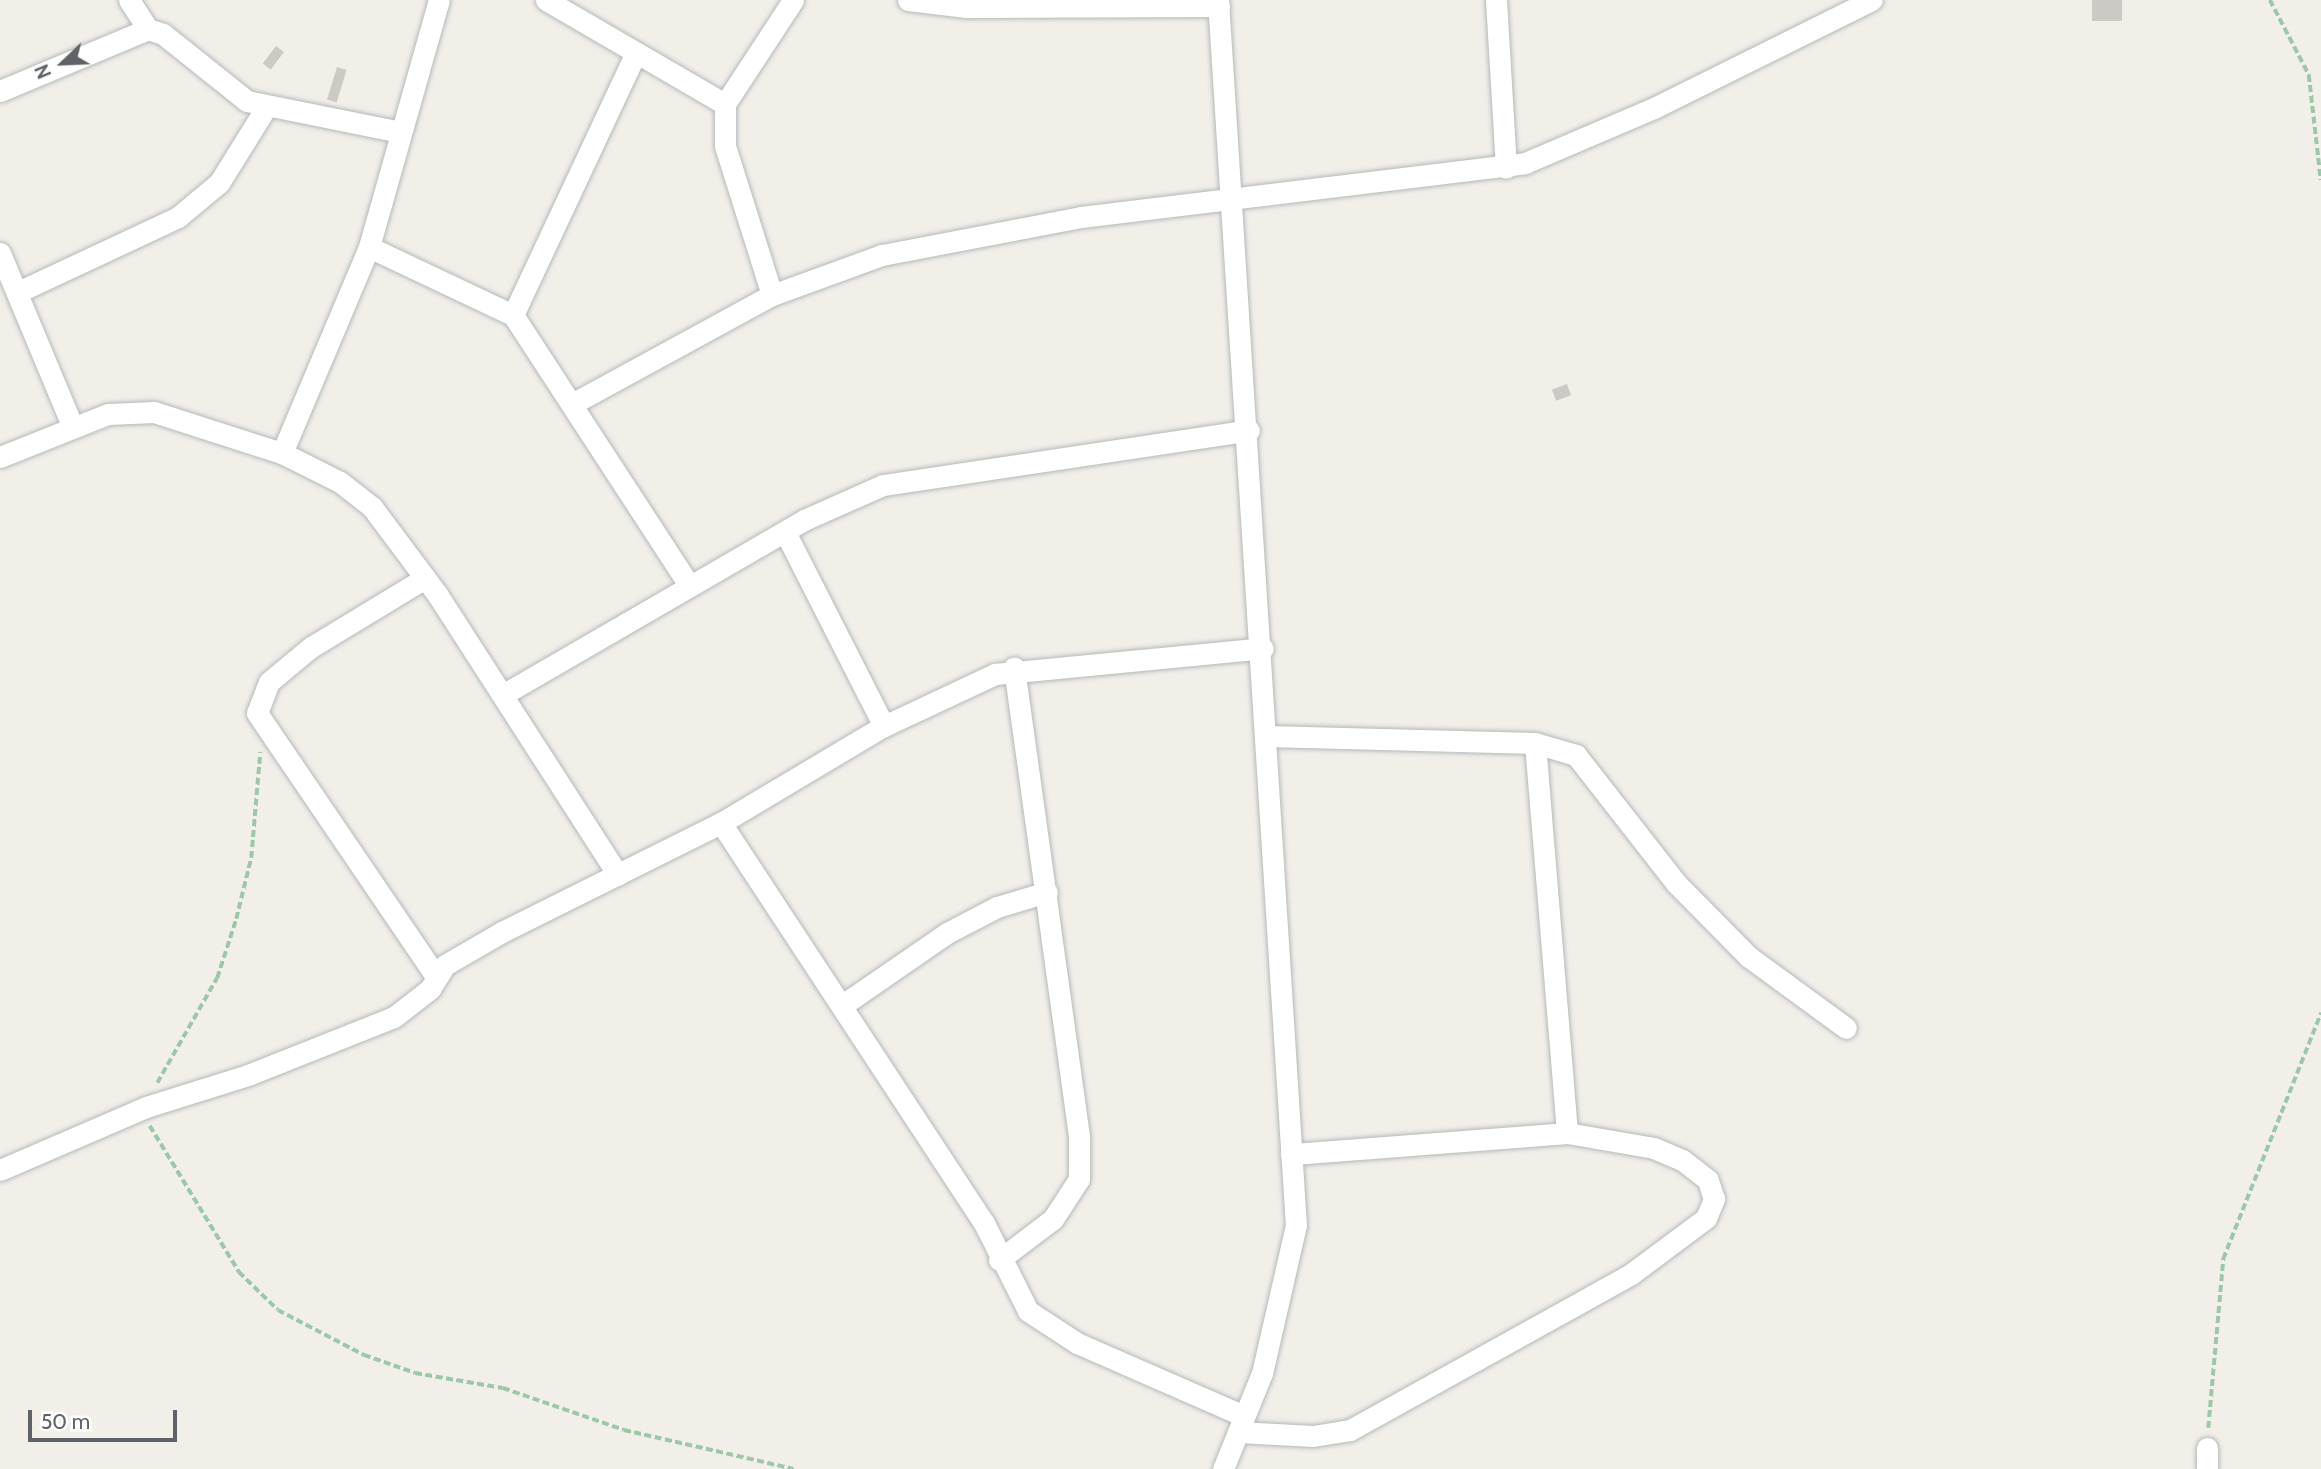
<!DOCTYPE html>
<html>
<head>
<meta charset="utf-8">
<style>
  body { margin:0 }
  #map { position:relative; width:2321px; height:1469px; overflow:hidden; background:#f1efe8; font-family:Cabin,sans-serif }
  div>[style] { position:absolute }
  .building>* { inset:0; background:#cccac5; transform-origin:0 0 }
  .path>* { height:3.5px; margin-top:-1.75px; transform-origin:0; background:repeating-linear-gradient(90deg,#9cc7a9 0 7px,transparent 0 10.5px) }
  .roads { filter:drop-shadow(0 0 2px #b5b8bc) drop-shadow(0 0 2px #b5b8bc) }
  .minor>* { height:21px; margin:-10.5px; padding:0 10.5px; transform-origin:10.5px; border-radius:10.5px; background:#fff }
  span { translate:-50% -50%; white-space:nowrap; text-align:center; line-height:1.15; -webkit-text-stroke:5px #fff; paint-order:stroke }
  .north { position:absolute; left:28px; top:28px; width:70px; height:70px; -webkit-text-stroke:5px #fff; paint-order:stroke; rotate:247deg; font-size:19px; font-weight:700; line-height:28px; text-align:center; color:#5f6368 }
  .north::after { content:''; display:block; margin:auto; width:24px; height:32px; background:#5f6368; clip-path:polygon(50% 0,100% 100%,50% 72%,0 100%) }
  .scale { position:absolute; left:28px; top:1410px; width:149px; height:32px; box-sizing:border-box; border:4px solid #5f6368; border-top:0; padding-left:9px; font-size:21px; line-height:24px; white-space:nowrap; color:#5f6368; -webkit-text-stroke:5px #fff; paint-order:stroke }
</style>
</head>
<body>
<div id="map">
  <div class="building">
    <i style="left:2092px;top:0;width:30px;height:21px"></i>
    <i style="left:276px;top:46px;width:10px;height:22px;rotate:37deg"></i>
    <i style="left:337px;top:67px;width:10px;height:34px;rotate:17deg"></i>
    <i style="left:1567px;top:384px;width:12px;height:16px;rotate:70deg"></i>
  </div>
  <div class="path">
    <i style="left:2270px;top:0;width:85px;rotate:62.5deg"></i>
    <i style="left:2309px;top:75px;width:106px;rotate:83.5deg"></i>
    <i style="left:157px;top:1083px;width:121px;rotate:-60.3deg"></i>
    <i style="left:217px;top:978px;width:62px;rotate:-72.1deg"></i>
    <i style="left:236px;top:919px;width:63px;rotate:-76.2deg"></i>
    <i style="left:251px;top:858px;width:106px;rotate:-85.1deg"></i>
    <i style="left:150px;top:1126px;width:171px;rotate:58.6deg"></i>
    <i style="left:239px;top:1272px;width:54px;rotate:44.3deg"></i>
    <i style="left:278px;top:1310px;width:97px;rotate:27.6deg"></i>
    <i style="left:364px;top:1355px;width:54px;rotate:19.4deg"></i>
    <i style="left:415px;top:1373px;width:89px;rotate:9.7deg"></i>
    <i style="left:503px;top:1388px;width:128px;rotate:19.1deg"></i>
    <i style="left:624px;top:1430px;width:174px;rotate:12.9deg"></i>
    <i style="left:2208px;top:1428px;width:170px;rotate:-84.9deg"></i>
    <i style="left:2223px;top:1259px;width:265px;rotate:-68.3deg"></i>
  </div>
  <div class="roads">
    <div class="minor">
      <i style="left:129px;top:0;width:35px;rotate:57deg"></i>
      <i style="left:546px;top:0;width:207px;rotate:30.2deg"></i>
      <i style="left:908px;top:0;width:57px;rotate:7deg"></i>
      <i style="left:965px;top:7px;width:254px;rotate:-0.2deg"></i>
      <i style="left:1218px;top:0;width:1227px;rotate:86.36deg"></i>
      <i style="left:1296px;top:1225px;width:152px;rotate:102.9deg"></i>
      <i style="left:1262px;top:1373px;width:104px;rotate:112.1deg"></i>
      <i style="left:1496px;top:0;width:168px;rotate:86.6deg"></i>
      <i style="left:0;top:91px;width:160px;rotate:-22.7deg"></i>
      <i style="left:148px;top:29px;width:16px;rotate:18deg"></i>
      <i style="left:163px;top:34px;width:107px;rotate:38.6deg"></i>
      <i style="left:247px;top:101px;width:157px;rotate:11.4deg"></i>
      <i style="left:369px;top:247px;width:159px;rotate:25.3deg"></i>
      <i style="left:513px;top:315px;width:322px;rotate:56.9deg"></i>
      <i style="left:0;top:253px;width:186px;rotate:67.3deg"></i>
      <i style="left:18px;top:292px;width:177px;rotate:-25.1deg"></i>
      <i style="left:178px;top:217px;width:53px;rotate:-39.7deg"></i>
      <i style="left:219px;top:183px;width:91px;rotate:-58.1deg"></i>
      <i style="left:772px;top:295px;width:156px;rotate:-107.5deg"></i>
      <i style="left:725px;top:146px;width:42px;rotate:-90deg"></i>
      <i style="left:725px;top:104px;width:124px;rotate:-56.8deg"></i>
      <i style="left:513px;top:315px;width:288px;rotate:-64.9deg"></i>
      <i style="left:572px;top:404px;width:228px;rotate:-28.6deg"></i>
      <i style="left:772px;top:295px;width:117px;rotate:-20deg"></i>
      <i style="left:882px;top:255px;width:203px;rotate:-10.8deg"></i>
      <i style="left:1081px;top:217px;width:447px;rotate:-6.9deg"></i>
      <i style="left:1525px;top:163px;width:140px;rotate:-23.1deg"></i>
      <i style="left:1654px;top:108px;width:243px;rotate:-26.4deg"></i>
      <i style="left:282px;top:453px;width:224px;rotate:-67.1deg"></i>
      <i style="left:369px;top:247px;width:257px;rotate:-74.2deg"></i>
      <i style="left:0;top:457px;width:116px;rotate:-21.7deg"></i>
      <i style="left:108px;top:414px;width:46px;rotate:-2.5deg"></i>
      <i style="left:154px;top:412px;width:134px;rotate:17.8deg"></i>
      <i style="left:282px;top:453px;width:65px;rotate:26.6deg"></i>
      <i style="left:340px;top:482px;width:41px;rotate:38deg"></i>
      <i style="left:372px;top:507px;width:109px;rotate:53.2deg"></i>
      <i style="left:437px;top:594px;width:334px;rotate:57.2deg"></i>
      <i style="left:785px;top:532px;width:218px;rotate:63deg"></i>
      <i style="left:425px;top:578px;width:133px;rotate:148.8deg"></i>
      <i style="left:311px;top:647px;width:55px;rotate:140.2deg"></i>
      <i style="left:269px;top:682px;width:33px;rotate:111deg"></i>
      <i style="left:257px;top:713px;width:318px;rotate:55.8deg"></i>
      <i style="left:504px;top:694px;width:347px;rotate:-30.1deg"></i>
      <i style="left:804px;top:520px;width:86px;rotate:-23.9deg"></i>
      <i style="left:883px;top:485px;width:370px;rotate:-8.5deg"></i>
      <i style="left:1267px;top:736px;width:268px;rotate:1.5deg"></i>
      <i style="left:1535px;top:743px;width:43px;rotate:16.3deg"></i>
      <i style="left:1576px;top:755px;width:162px;rotate:52deg"></i>
      <i style="left:1676px;top:883px;width:104px;rotate:45.4deg"></i>
      <i style="left:1749px;top:957px;width:120px;rotate:36.2deg"></i>
      <i style="left:1535px;top:743px;width:391px;rotate:85.3deg"></i>
      <i style="left:721px;top:823px;width:479px;rotate:56.7deg"></i>
      <i style="left:984px;top:1223px;width:98px;rotate:63.4deg"></i>
      <i style="left:1028px;top:1311px;width:59px;rotate:33.1deg"></i>
      <i style="left:1077px;top:1343px;width:182px;rotate:23.6deg"></i>
      <i style="left:844px;top:1004px;width:125px;rotate:-34.6deg"></i>
      <i style="left:947px;top:933px;width:56px;rotate:-27.5deg"></i>
      <i style="left:997px;top:907px;width:52px;rotate:-16.7deg"></i>
      <i style="left:0;top:1170px;width:159px;rotate:-23.3deg"></i>
      <i style="left:146px;top:1107px;width:107px;rotate:-17.4deg"></i>
      <i style="left:248px;top:1075px;width:157px;rotate:-21.7deg"></i>
      <i style="left:394px;top:1017px;width:46px;rotate:-37.9deg"></i>
      <i style="left:430px;top:989px;width:28px;rotate:-58deg"></i>
      <i style="left:445px;top:965px;width:66px;rotate:-30.1deg"></i>
      <i style="left:502px;top:932px;width:245px;rotate:-26.5deg"></i>
      <i style="left:721px;top:823px;width:190px;rotate:-30.8deg"></i>
      <i style="left:884px;top:726px;width:123px;rotate:-25.1deg"></i>
      <i style="left:995px;top:674px;width:269px;rotate:-5.5deg"></i>
      <i style="left:999px;top:1260px;width:68px;rotate:-37.2deg"></i>
      <i style="left:1053px;top:1219px;width:48px;rotate:-57deg"></i>
      <i style="left:1079px;top:1179px;width:43px;rotate:-90deg"></i>
      <i style="left:1079px;top:1136px;width:473px;rotate:-97.9deg"></i>
      <i style="left:1238px;top:1432px;width:75px;rotate:3.1deg"></i>
      <i style="left:1313px;top:1436px;width:37px;rotate:-9deg"></i>
      <i style="left:1350px;top:1430px;width:321px;rotate:-29deg"></i>
      <i style="left:1631px;top:1274px;width:94px;rotate:-36.7deg"></i>
      <i style="left:1706px;top:1218px;width:21px;rotate:-67deg"></i>
      <i style="left:1714px;top:1199px;width:20px;rotate:-108deg"></i>
      <i style="left:1708px;top:1180px;width:33px;rotate:-142deg"></i>
      <i style="left:1682px;top:1160px;width:30px;rotate:-157deg"></i>
      <i style="left:1654px;top:1148px;width:88px;rotate:-170.2deg"></i>
      <i style="left:1567px;top:1133px;width:277px;rotate:175.6deg"></i>
      <i style="left:2207px;top:1469px;width:21px;rotate:-90deg"></i>
    </div>
  </div>
  <div class="north">N</div>
  <div class="scale">50 m</div>
</div>
</body>
</html>
